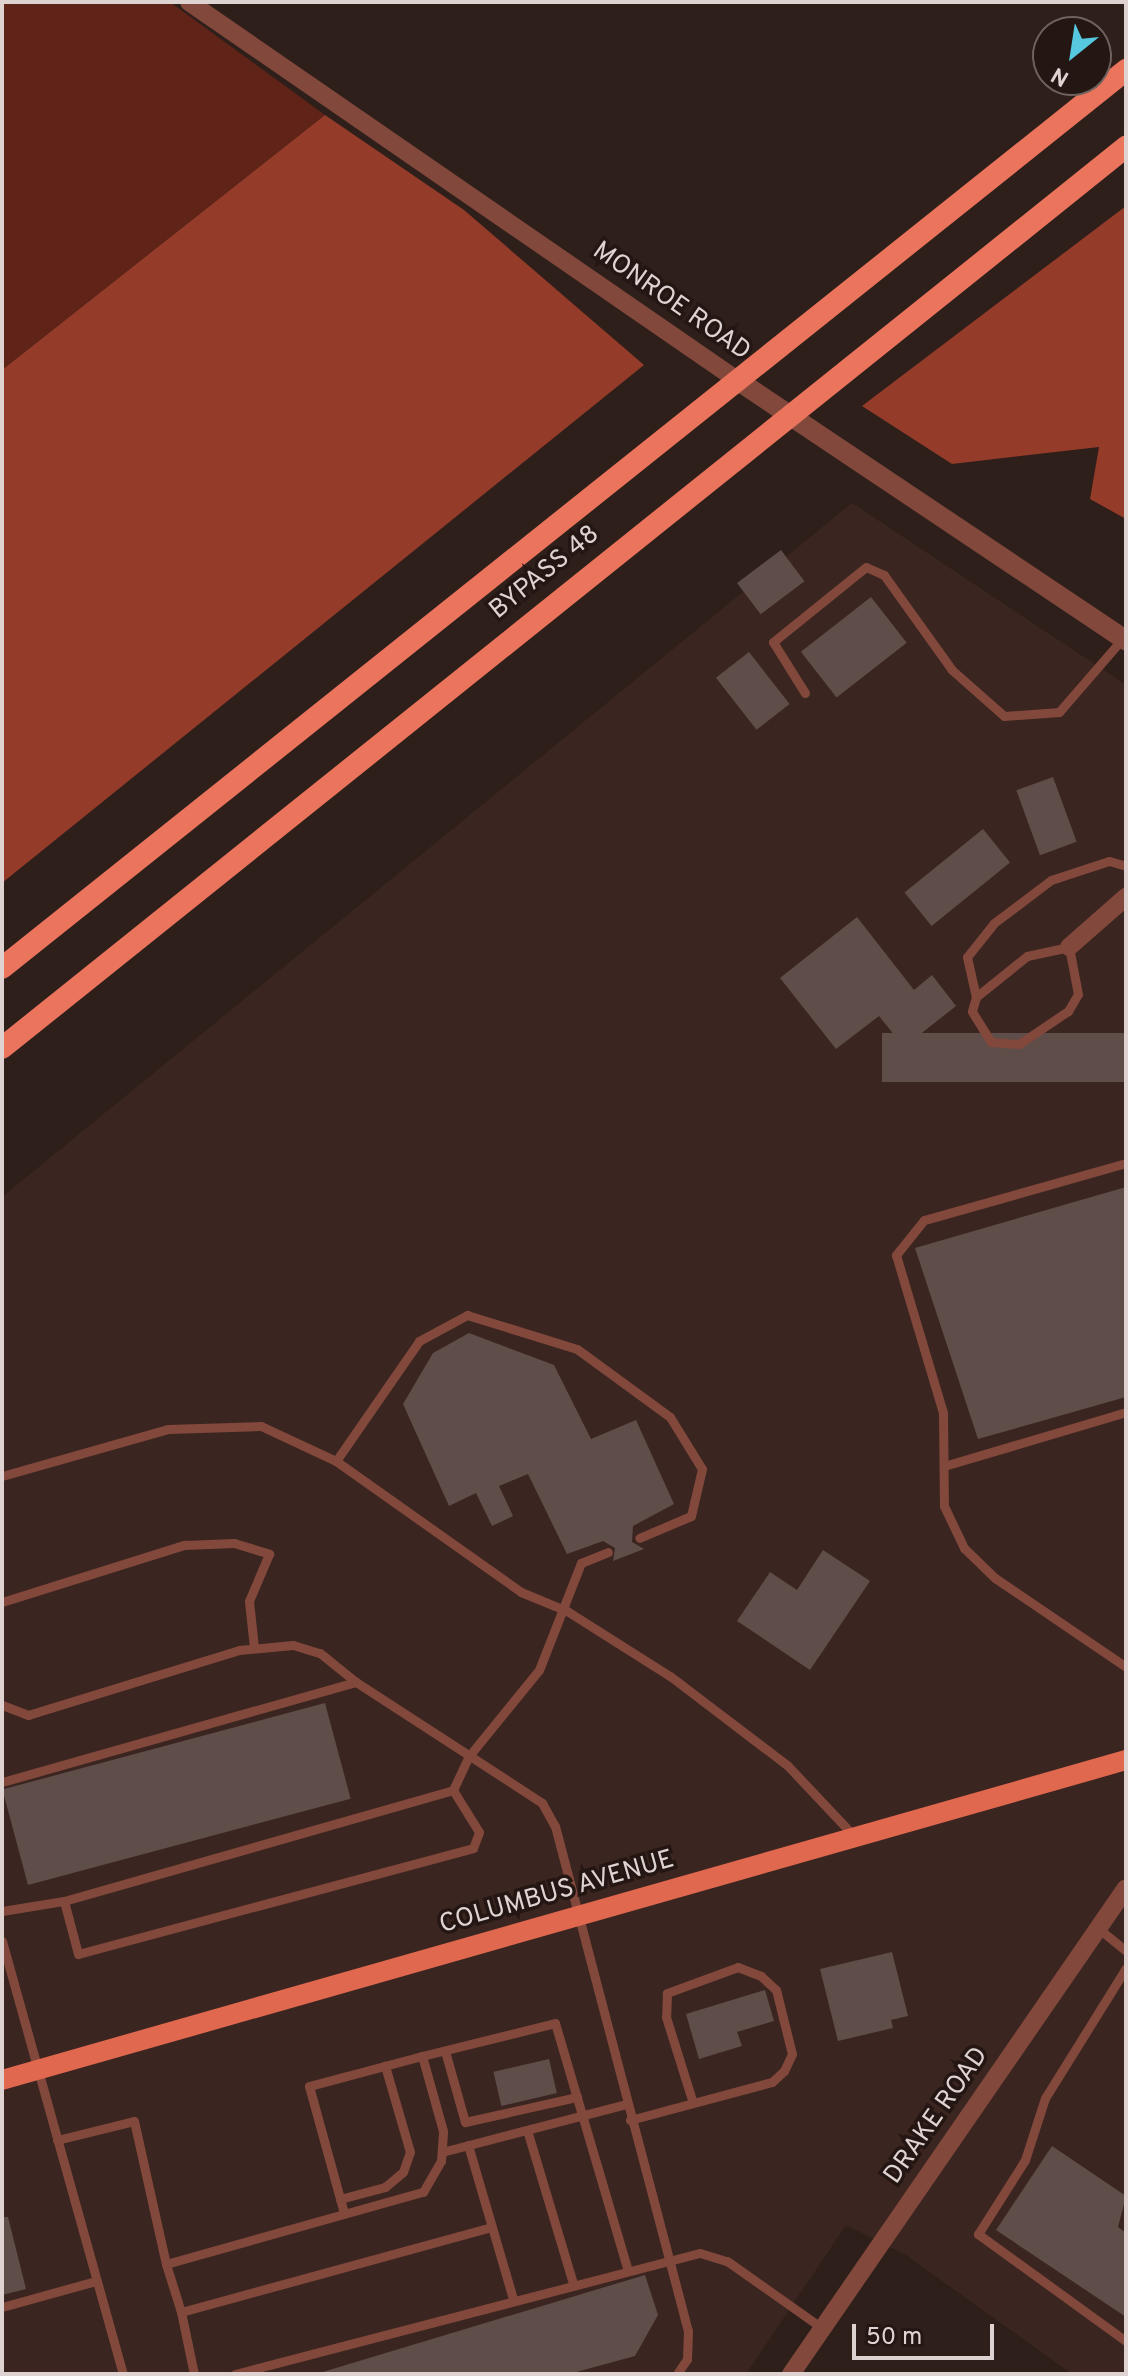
<!DOCTYPE html>
<html>
<head>
<meta charset="utf-8">
<style>
  body { margin:0 }
  #map { position:relative; width:1128px; height:2376px; overflow:hidden; background:#2e1f1b; font-family:Overpass,sans-serif }
  div>[style] { position:absolute }
  .built>* { inset:0; background:#3b2520 }
  .green>* { inset:0; background:#5f2317 }
  .forest>* { inset:0; background:#943b29 }
  .building>* { inset:0; background:#5f4d49; transform-origin:0 0 }
  .service>* { height:9px; margin:-4.5px; padding:0 4.5px; transform-origin:4.5px; border-radius:4.5px; background:#82483b }
  .minor>* { height:18px; margin:-9px; padding:0 9px; transform-origin:9px; border-radius:9px; background:#82483b }
  .tertiary>* { height:20px; margin:-10px; padding:0 10px; transform-origin:10px; border-radius:10px; background:#82483b }
  .primary>* { height:20px; margin:-10px; padding:0 10px; transform-origin:10px; border-radius:10px; background:#e0684f }
  .trunk>* { height:22px; margin:-11px; padding:0 11px; transform-origin:11px; border-radius:11px; background:#ea745c }
  span { translate:-50% -50%; white-space:nowrap; text-align:center; line-height:1.15; -webkit-text-stroke:7px #241612; paint-order:stroke }
  .street-label { font-size:26px; color:#ded3d1 }
  .frame { position:absolute; inset:0; border:4px solid #ded3d1; pointer-events:none }
  .north { position:absolute; left:1032px; top:16px; width:80px; height:80px; box-sizing:border-box; background:#241612; border:2px solid #6e625e; border-radius:50%; rotate:210deg; font-size:22px; font-weight:700; line-height:32px; text-align:center; color:#ded3d1 }
  .north::after { content:''; display:block; margin:auto; width:28px; height:36px; background:#56c9e1; clip-path:polygon(50% 0,100% 100%,50% 72%,0 100%) }
  .scale { position:absolute; left:852px; top:2324px; width:142px; height:36px; box-sizing:border-box; border:4px solid #ded3d1; border-top:0; padding-left:10px; font-size:24px; line-height:28px; white-space:nowrap; color:#ded3d1; -webkit-text-stroke:6px #241612; paint-order:stroke }
</style>
</head>
<body>
<div id="map">
  <div class="built">
    <i style="clip-path:polygon(852px 503px,1126px 685px,1126px 2374px,1072px 2374px,906px 2255px,846px 2225px,746px 2374px,2px 2374px,2px 1197px)"></i>
  </div>
  <div class="green">
    <i style="clip-path:polygon(2px 2px,170px 2px,325px 115px,2px 370px)"></i>
  </div>
  <div class="forest">
    <i style="clip-path:polygon(325px 115px,464px 210px,644px 365px,2px 883px,2px 370px)"></i>
    <i style="clip-path:polygon(1126px 206px,1126px 519px,1090px 499px,1099px 447px,952px 464px,862px 406px)"></i>
  </div>
  <div class="building">
    <i style="left:781px;top:550px;width:39px;height:55px;rotate:53deg"></i>
    <i style="left:871px;top:597px;width:58px;height:89px;rotate:52deg"></i>
    <i style="left:749px;top:652px;width:66px;height:42px;rotate:52deg"></i>
    <i style="left:1053px;top:777px;width:69px;height:39px;rotate:70deg"></i>
    <i style="left:983px;top:829px;width:43px;height:101px;rotate:51deg"></i>
    <i style="clip-path:polygon(857px 917px,914px 990px,932px 975px,956px 1006px,904px 1047px,879px 1016px,836px 1049px,780px 978px)"></i>
    <i style="left:1126px;top:1033px;width:49px;height:244px;rotate:90deg"></i>
    <i style="clip-path:polygon(1126px 1187px,1126px 1397px,978px 1439px,915px 1248px)"></i>
    <i style="clip-path:polygon(469px 1333px,554px 1365px,591px 1439px,636px 1420px,674px 1504px,633px 1526px,632px 1542px,644px 1549px,613px 1561px,615px 1548px,603px 1541px,567px 1554px,528px 1474px,499px 1486px,513px 1516px,492px 1526px,476px 1493px,449px 1506px,403px 1404px,433px 1353px)"></i>
    <i style="clip-path:polygon(823px 1550px,870px 1581px,810px 1670px,737px 1621px,770px 1572px,797px 1590px)"></i>
    <i style="left:325px;top:1703px;width:99px;height:334px;rotate:75deg"></i>
    <i style="clip-path:polygon(892px 1952px,908px 2016px,891px 2020px,893px 2028px,838px 2041px,820px 1969px)"></i>
    <i style="clip-path:polygon(765px 1990px,774px 2021px,737px 2032px,742px 2046px,699px 2059px,686px 2014px)"></i>
    <i style="left:549px;top:2059px;width:35px;height:57px;rotate:77deg"></i>
    <i style="clip-path:polygon(1052px 2146px,1126px 2196px,1118px 2227px,1126px 2233px,1126px 2317px,996px 2230px)"></i>
    <i style="clip-path:polygon(2px 2217px,8px 2217px,26px 2289px,2px 2295px)"></i>
    <i style="clip-path:polygon(645px 2275px,658px 2315px,635px 2356px,569px 2374px,316px 2374px)"></i>
  </div>
  <div class="service">
    <i style="left:805px;top:693px;width:60px;rotate:-122.1deg"></i>
    <i style="left:773px;top:642px;width:119px;rotate:-38.9deg"></i>
    <i style="left:866px;top:567px;width:20px;rotate:24deg"></i>
    <i style="left:884px;top:575px;width:117px;rotate:54.4deg"></i>
    <i style="left:952px;top:670px;width:69px;rotate:41.5deg"></i>
    <i style="left:1004px;top:716px;width:55px;rotate:-4.2deg"></i>
    <i style="left:1059px;top:712px;width:98px;rotate:-49.1deg"></i>
    <i style="left:1069px;top:947px;width:48px;rotate:79.2deg"></i>
    <i style="left:1078px;top:994px;width:20px;rotate:120deg"></i>
    <i style="left:1068px;top:1011px;width:59px;rotate:146deg"></i>
    <i style="left:1019px;top:1044px;width:28px;rotate:-176deg"></i>
    <i style="left:991px;top:1042px;width:36px;rotate:-122deg"></i>
    <i style="left:972px;top:1011px;width:15px;rotate:-74deg"></i>
    <i style="left:976px;top:997px;width:65px;rotate:-38.8deg"></i>
    <i style="left:1027px;top:956px;width:43px;rotate:-12.1deg"></i>
    <i style="left:976px;top:997px;width:41px;rotate:-102.7deg"></i>
    <i style="left:967px;top:957px;width:43px;rotate:-51.5deg"></i>
    <i style="left:994px;top:923px;width:71px;rotate:-37deg"></i>
    <i style="left:1051px;top:880px;width:61px;rotate:-18.1deg"></i>
    <i style="left:1109px;top:861px;width:18px;rotate:16deg"></i>
    <i style="left:1126px;top:1163px;width:210px;rotate:164.2deg"></i>
    <i style="left:924px;top:1220px;width:45px;rotate:128.7deg"></i>
    <i style="left:896px;top:1255px;width:165px;rotate:73.4deg"></i>
    <i style="left:943px;top:1413px;width:93px;rotate:89.4deg"></i>
    <i style="left:944px;top:1506px;width:47px;rotate:64.5deg"></i>
    <i style="left:964px;top:1548px;width:43px;rotate:44.1deg"></i>
    <i style="left:995px;top:1578px;width:158px;rotate:34.2deg"></i>
    <i style="left:336px;top:1461px;width:146px;rotate:-55.3deg"></i>
    <i style="left:419px;top:1341px;width:55px;rotate:-28.4deg"></i>
    <i style="left:467px;top:1315px;width:115px;rotate:17.2deg"></i>
    <i style="left:577px;top:1349px;width:115px;rotate:36.2deg"></i>
    <i style="left:670px;top:1417px;width:61px;rotate:58.4deg"></i>
    <i style="left:702px;top:1469px;width:48px;rotate:103.2deg"></i>
    <i style="left:691px;top:1516px;width:56px;rotate:157.1deg"></i>
    <i style="left:944px;top:1466px;width:190px;rotate:-16.5deg"></i>
    <i style="left:2px;top:1476px;width:173px;rotate:-15.8deg"></i>
    <i style="left:168px;top:1429px;width:93px;rotate:-1.8deg"></i>
    <i style="left:261px;top:1426px;width:83px;rotate:25deg"></i>
    <i style="left:336px;top:1461px;width:227px;rotate:35.3deg"></i>
    <i style="left:521px;top:1592px;width:50px;rotate:22.4deg"></i>
    <i style="left:567px;top:1611px;width:122px;rotate:32.3deg"></i>
    <i style="left:670px;top:1676px;width:148px;rotate:37.3deg"></i>
    <i style="left:788px;top:1766px;width:95px;rotate:46.7deg"></i>
    <i style="left:2px;top:1602px;width:191px;rotate:-17.4deg"></i>
    <i style="left:184px;top:1545px;width:50px;rotate:-2.3deg"></i>
    <i style="left:234px;top:1543px;width:37px;rotate:17deg"></i>
    <i style="left:269px;top:1554px;width:51px;rotate:113.1deg"></i>
    <i style="left:249px;top:1601px;width:47px;rotate:83.9deg"></i>
    <i style="left:2px;top:1705px;width:28px;rotate:21deg"></i>
    <i style="left:28px;top:1715px;width:221px;rotate:-17.1deg"></i>
    <i style="left:239px;top:1650px;width:54px;rotate:-5.3deg"></i>
    <i style="left:293px;top:1645px;width:28px;rotate:17deg"></i>
    <i style="left:320px;top:1653px;width:46px;rotate:38.9deg"></i>
    <i style="left:2px;top:1782px;width:368px;rotate:-15.8deg"></i>
    <i style="left:356px;top:1682px;width:222px;rotate:33deg"></i>
    <i style="left:542px;top:1803px;width:26px;rotate:61deg"></i>
    <i style="left:555px;top:1826px;width:522px;rotate:75.25deg"></i>
    <i style="left:688px;top:2331px;width:28px;rotate:92deg"></i>
    <i style="left:687px;top:2359px;width:18px;rotate:124deg"></i>
    <i style="left:64px;top:1901px;width:405px;rotate:-15.9deg"></i>
    <i style="left:2px;top:1911px;width:63px;rotate:-9.2deg"></i>
    <i style="left:64px;top:1901px;width:55px;rotate:75.2deg"></i>
    <i style="left:78px;top:1954px;width:409px;rotate:-15deg"></i>
    <i style="left:473px;top:1848px;width:17px;rotate:-69deg"></i>
    <i style="left:479px;top:1832px;width:49px;rotate:-121.8deg"></i>
    <i style="left:453px;top:1790px;width:38px;rotate:-65deg"></i>
    <i style="left:469px;top:1756px;width:111px;rotate:-50.9deg"></i>
    <i style="left:539px;top:1670px;width:115px;rotate:-68.6deg"></i>
    <i style="left:581px;top:1563px;width:29px;rotate:-22deg"></i>
    <i style="left:1099px;top:1929px;width:35px;rotate:39deg"></i>
    <i style="left:2px;top:1941px;width:450px;rotate:74.4deg"></i>
    <i style="left:1126px;top:1968px;width:153px;rotate:121.9deg"></i>
    <i style="left:1045px;top:2098px;width:65px;rotate:107.9deg"></i>
    <i style="left:1025px;top:2160px;width:88px;rotate:122.4deg"></i>
    <i style="left:978px;top:2234px;width:183px;rotate:35.9deg"></i>
    <i style="left:445px;top:2051px;width:74px;rotate:74.3deg"></i>
    <i style="left:465px;top:2122px;width:115px;rotate:-12.6deg"></i>
    <i style="left:422px;top:2056px;width:137px;rotate:-13.9deg"></i>
    <i style="left:555px;top:2023px;width:255px;rotate:73.6deg"></i>
    <i style="left:630px;top:2120px;width:147px;rotate:-15deg"></i>
    <i style="left:772px;top:2082px;width:16px;rotate:-43deg"></i>
    <i style="left:784px;top:2071px;width:19px;rotate:-65deg"></i>
    <i style="left:792px;top:2054px;width:66px;rotate:-104deg"></i>
    <i style="left:776px;top:1990px;width:21px;rotate:-137deg"></i>
    <i style="left:761px;top:1976px;width:25px;rotate:-159deg"></i>
    <i style="left:738px;top:1967px;width:76px;rotate:159.9deg"></i>
    <i style="left:667px;top:1993px;width:24px;rotate:92deg"></i>
    <i style="left:666px;top:2017px;width:87px;rotate:72.6deg"></i>
    <i style="left:527px;top:2130px;width:160px;rotate:73.3deg"></i>
    <i style="left:57px;top:2140px;width:79px;rotate:-13.9deg"></i>
    <i style="left:134px;top:2121px;width:147px;rotate:77.4deg"></i>
    <i style="left:468px;top:2145px;width:160px;rotate:73.7deg"></i>
    <i style="left:442px;top:2152px;width:190px;rotate:-14.6deg"></i>
    <i style="left:340px;top:2199px;width:47px;rotate:-14.9deg"></i>
    <i style="left:385px;top:2187px;width:23px;rotate:-40deg"></i>
    <i style="left:403px;top:2172px;width:21px;rotate:-71deg"></i>
    <i style="left:410px;top:2152px;width:90px;rotate:-106.2deg"></i>
    <i style="left:2px;top:2307px;width:98px;rotate:-15.5deg"></i>
    <i style="left:181px;top:2312px;width:50px;rotate:-107.4deg"></i>
    <i style="left:166px;top:2264px;width:267px;rotate:-15.7deg"></i>
    <i style="left:423px;top:2192px;width:36px;rotate:-60deg"></i>
    <i style="left:441px;top:2161px;width:30px;rotate:-86deg"></i>
    <i style="left:443px;top:2131px;width:78px;rotate:-105.6deg"></i>
    <i style="left:422px;top:2056px;width:117px;rotate:165.1deg"></i>
    <i style="left:309px;top:2086px;width:132px;rotate:74.6deg"></i>
    <i style="left:194px;top:2374px;width:63px;rotate:-101.8deg"></i>
    <i style="left:181px;top:2312px;width:322px;rotate:-15.3deg"></i>
    <i style="left:235px;top:2374px;width:480px;rotate:-14.6deg"></i>
    <i style="left:700px;top:2253px;width:28px;rotate:17deg"></i>
    <i style="left:727px;top:2261px;width:116px;rotate:35.2deg"></i>
  </div>
  <div class="minor">
    <i style="left:189px;top:2px;width:666px;rotate:34.6deg"></i>
    <i style="left:1069px;top:947px;width:76px;rotate:-41.3deg"></i>
    <i style="left:791px;top:2374px;width:590px;rotate:-55.42deg"></i>
  </div>
  <div class="tertiary">
    <i style="left:737px;top:380px;width:468px;rotate:33.8deg"></i>
  </div>
  <div class="primary">
    <i style="left:2px;top:2080px;width:1169px;rotate:-15.89deg"></i>
  </div>
  <div class="trunk">
    <i style="left:2px;top:968px;width:1439px;rotate:-38.62deg"></i>
    <i style="left:2px;top:1048px;width:1441px;rotate:-38.72deg"></i>
  </div>
  <div class="street-label">
    <span style="left:671px;top:302px;rotate:35deg">MONROE ROAD</span>
    <span style="left:545px;top:573px;rotate:-39deg">BYPASS 48</span>
    <span style="left:557px;top:1893px;rotate:-16deg">COLUMBUS AVENUE</span>
    <span style="left:937px;top:2116px;rotate:-55deg">DRAKE ROAD</span>
  </div>
  <div class="frame"></div>
  <div class="north">N</div>
  <div class="scale">50 m</div>
</div>
</body>
</html>
